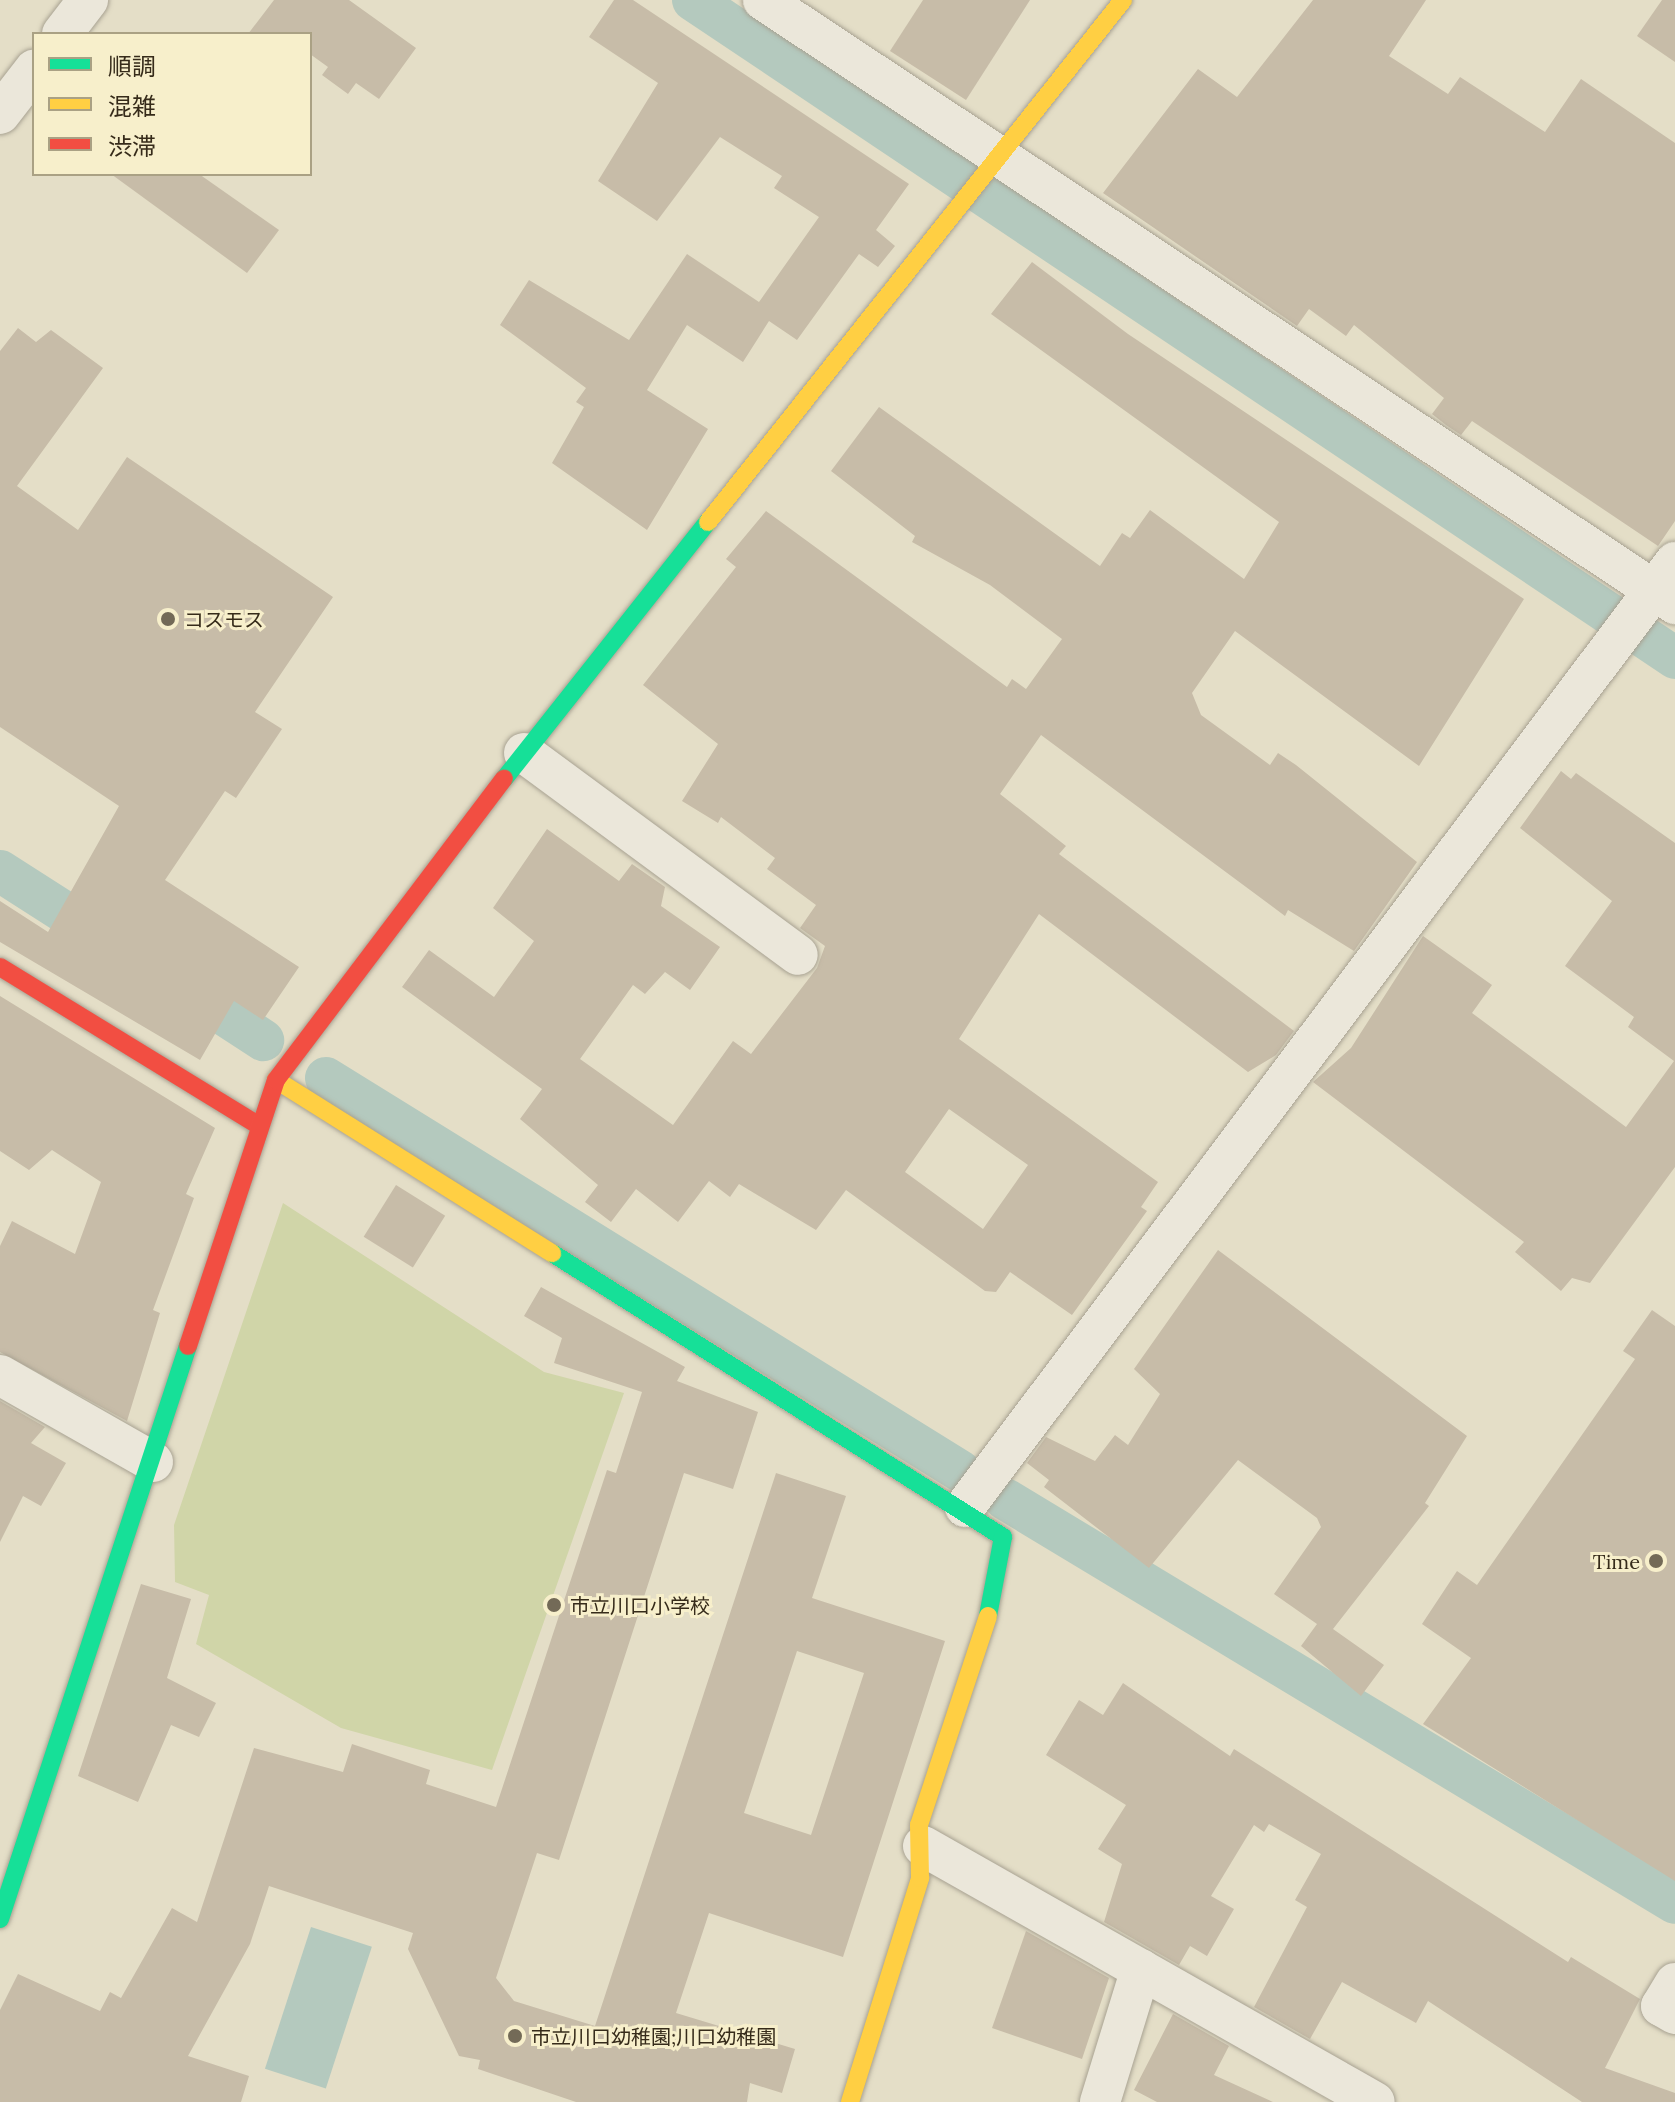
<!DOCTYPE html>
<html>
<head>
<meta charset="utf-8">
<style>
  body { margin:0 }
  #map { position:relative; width:1675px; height:2102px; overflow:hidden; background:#e4dec7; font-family:Lora,"Noto Sans JP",serif }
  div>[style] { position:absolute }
  .green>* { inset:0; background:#d0d5a8 }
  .water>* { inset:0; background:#b4c9be; transform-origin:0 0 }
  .canal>* { height:42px; margin:-21px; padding:0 21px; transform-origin:21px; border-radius:21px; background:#b4c9be }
  .building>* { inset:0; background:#c7bca8; transform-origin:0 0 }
  .roads { filter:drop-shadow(0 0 2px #a8a292) drop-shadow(0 0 2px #a8a292) }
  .street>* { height:40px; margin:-20px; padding:0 20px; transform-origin:20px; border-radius:20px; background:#ebe7da }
  .fast>* { height:18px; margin:-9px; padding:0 9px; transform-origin:9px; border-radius:9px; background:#16e098 }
  .slow>* { height:18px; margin:-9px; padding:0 9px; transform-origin:9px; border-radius:9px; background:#ffcf43 }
  .jam>* { height:18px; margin:-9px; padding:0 9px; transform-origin:9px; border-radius:9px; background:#f24e42 }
  .dots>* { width:22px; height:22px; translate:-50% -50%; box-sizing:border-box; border:4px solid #f7efcb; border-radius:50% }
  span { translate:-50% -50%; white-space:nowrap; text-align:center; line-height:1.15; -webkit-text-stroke:6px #f7efcb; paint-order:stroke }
  .poi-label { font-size:20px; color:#362b1a }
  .left { translate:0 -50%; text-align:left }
  .right { translate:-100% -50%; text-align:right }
  .legend { position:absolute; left:32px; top:32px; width:280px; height:144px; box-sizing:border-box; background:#f7efcb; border:2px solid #aaa184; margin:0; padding:10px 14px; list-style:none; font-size:24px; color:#362b1a }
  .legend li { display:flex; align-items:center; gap:16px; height:40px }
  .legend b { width:40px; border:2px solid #aaa184 }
</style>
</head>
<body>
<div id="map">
  <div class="green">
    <i style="clip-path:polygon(283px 1203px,544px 1372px,624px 1393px,492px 1770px,341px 1728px,196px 1644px,209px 1595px,175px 1582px,174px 1525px)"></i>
  </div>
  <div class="water">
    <i style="left:311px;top:1927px;width:64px;height:149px;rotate:18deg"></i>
  </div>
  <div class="canal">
    <i style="left:693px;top:0;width:1182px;rotate:33.82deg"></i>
    <i style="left:0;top:871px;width:128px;rotate:32.6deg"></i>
    <i style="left:177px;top:984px;width:103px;rotate:33.1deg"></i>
    <i style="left:326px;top:1078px;width:746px;rotate:31.79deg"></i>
    <i style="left:1005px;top:1499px;width:782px;rotate:31.09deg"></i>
  </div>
  <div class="building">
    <i style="clip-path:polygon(274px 0,349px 0,416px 48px,379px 99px,356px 83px,348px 94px,322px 75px,328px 67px,310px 54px,310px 34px,248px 34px)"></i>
    <i style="clip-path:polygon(614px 0,633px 0,909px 184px,876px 230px,895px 246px,878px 267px,859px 254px,797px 340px,769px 321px,743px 362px,687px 325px,647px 390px,708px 429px,647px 530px,552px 463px,584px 407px,576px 402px,586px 388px,500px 325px,529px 280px,629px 340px,687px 254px,759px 302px,819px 217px,774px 188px,782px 176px,720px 137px,657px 221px,598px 181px,658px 83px,589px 37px)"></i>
    <i style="clip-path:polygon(923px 0,1030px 0,966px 100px,890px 51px)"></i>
    <i style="clip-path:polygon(1313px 0,1426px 0,1389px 56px,1448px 94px,1460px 77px,1545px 132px,1581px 79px,1675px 143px,1675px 521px,1658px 546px,1472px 421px,1461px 435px,1446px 425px,1432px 414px,1444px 398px,1354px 325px,1346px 336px,1309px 309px,1297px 326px,1103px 193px,1198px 69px,1237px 97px)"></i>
    <i style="clip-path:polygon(1662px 0,1675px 0,1675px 62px,1637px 36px)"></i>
    <i style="clip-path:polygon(111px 174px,199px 174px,279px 230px,247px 273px)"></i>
    <i style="clip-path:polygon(evenodd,1032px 262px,1128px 334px,1524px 599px,1419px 766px,1235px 631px,1192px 693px,1201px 715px,1270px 765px,1278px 753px,1296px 765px,1417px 862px,1354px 951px,1288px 910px,1285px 916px,1041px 735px,1000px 794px,1066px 846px,1059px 854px,1294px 1031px,1276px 1055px,1248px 1072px,1039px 914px,959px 1039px,1158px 1182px,1141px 1207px,1147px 1211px,1072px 1315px,1010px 1272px,996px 1292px,985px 1291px,846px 1190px,816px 1230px,739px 1184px,730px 1197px,709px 1181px,678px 1222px,636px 1189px,611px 1222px,585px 1202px,598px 1185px,520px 1119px,542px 1089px,402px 987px,429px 950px,494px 997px,534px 941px,493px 908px,547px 829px,619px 881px,632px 864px,665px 887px,661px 906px,720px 947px,690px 990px,665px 972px,645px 994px,633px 985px,580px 1059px,673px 1125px,733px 1041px,751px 1054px,817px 968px,825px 946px,800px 928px,816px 905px,767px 869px,775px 858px,721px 817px,718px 823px,682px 801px,718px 744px,643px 685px,736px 567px,726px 559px,766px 511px,1007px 687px,1012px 679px,1026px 689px,1062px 639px,990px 585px,912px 542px,915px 536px,831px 471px,879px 407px,1100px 566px,1122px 533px,1130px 538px,1150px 510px,1244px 579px,1279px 522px,991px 314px,1032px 262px,949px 1109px,1028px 1165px,983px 1229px,905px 1172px,949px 1109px)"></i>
    <i style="clip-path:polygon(18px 328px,36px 342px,51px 330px,103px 368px,17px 486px,78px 530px,127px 457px,333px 597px,255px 712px,282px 729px,236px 798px,225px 791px,165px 880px,299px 967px,263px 1020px,234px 1001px,200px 1060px,0 942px,0 901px,48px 932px,119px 806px,0 727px,0 351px)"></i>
    <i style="clip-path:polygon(1561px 771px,1571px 779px,1576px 773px,1675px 843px,1675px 1167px,1590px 1283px,1572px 1278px,1561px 1291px,1515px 1252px,1524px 1242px,1313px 1082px,1351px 1048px,1423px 936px,1492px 985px,1472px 1013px,1626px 1127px,1674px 1061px,1628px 1027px,1634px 1017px,1565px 966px,1612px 901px,1520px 828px)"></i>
    <i style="clip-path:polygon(0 996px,215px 1128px,186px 1194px,194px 1198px,153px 1310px,160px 1313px,127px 1421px,0 1352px,0 1246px,12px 1221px,75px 1254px,101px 1182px,52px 1150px,29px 1170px,0 1151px)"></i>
    <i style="left:396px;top:1185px;width:58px;height:61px;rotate:32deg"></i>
    <i style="clip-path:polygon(1218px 1250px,1467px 1436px,1425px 1503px,1429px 1506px,1333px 1629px,1384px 1665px,1361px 1696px,1301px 1646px,1317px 1624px,1274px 1594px,1321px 1527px,1317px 1518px,1238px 1460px,1149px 1568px,1044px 1487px,1049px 1480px,1027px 1463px,1046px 1437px,1095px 1461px,1115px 1435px,1128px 1445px,1160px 1394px,1134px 1369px)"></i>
    <i style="clip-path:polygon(evenodd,541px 1287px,685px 1367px,677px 1381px,758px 1412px,733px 1489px,684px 1473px,559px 1860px,537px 1853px,496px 1978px,514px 2001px,595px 2026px,776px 1473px,846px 1496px,812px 1598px,945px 1641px,843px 1957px,709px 1913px,676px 2013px,795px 2049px,782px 2093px,750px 2083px,747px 2102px,576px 2102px,478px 2069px,480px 2060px,459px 2056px,408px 1949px,413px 1933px,269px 1886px,250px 1944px,188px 2056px,249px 2076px,241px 2102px,0 2102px,0 2010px,18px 1974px,100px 2011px,110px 1992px,121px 1998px,172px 1908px,197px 1922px,254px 1748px,343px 1772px,352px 1744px,430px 1770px,426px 1784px,496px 1807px,607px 1470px,616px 1473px,642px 1392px,554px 1363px,562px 1338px,524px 1316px,541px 1287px,797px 1651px,864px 1673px,811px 1835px,744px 1813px,797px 1651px)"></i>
    <i style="clip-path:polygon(1652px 1310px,1675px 1326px,1675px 1881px,1423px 1724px,1471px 1658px,1422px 1624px,1457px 1571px,1477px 1585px,1635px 1359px,1623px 1351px)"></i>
    <i style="clip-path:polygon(0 1401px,45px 1427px,31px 1443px,66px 1463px,41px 1506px,23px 1496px,0 1542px)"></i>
    <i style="clip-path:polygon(141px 1584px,191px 1599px,167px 1678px,216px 1703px,199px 1737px,171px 1725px,138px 1802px,78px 1776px)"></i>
    <i style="clip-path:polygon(1123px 1683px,1230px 1756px,1234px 1749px,1568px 1962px,1571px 1957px,1640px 1999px,1605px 2068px,1675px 2093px,1675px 2102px,1582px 2102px,1428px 2001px,1416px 2023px,1342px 1982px,1310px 2039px,1254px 2007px,1307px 1907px,1295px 1900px,1321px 1854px,1269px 1824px,1264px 1832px,1254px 1825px,1211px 1896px,1234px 1909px,1207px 1956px,1190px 1946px,1179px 1965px,1104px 1922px,1122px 1864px,1098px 1849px,1126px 1805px,1046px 1755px,1079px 1700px,1103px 1715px)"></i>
    <i style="clip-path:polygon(1026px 1931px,1109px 1978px,1082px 2059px,992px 2028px)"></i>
    <i style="clip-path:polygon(1173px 2014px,1229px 2046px,1214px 2075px,1273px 2102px,1157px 2102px,1134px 2090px)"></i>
  </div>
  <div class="roads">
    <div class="street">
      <i style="left:763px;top:0;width:1094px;rotate:33.52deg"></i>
      <i style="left:62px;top:34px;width:43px;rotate:-52.6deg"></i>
      <i style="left:0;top:114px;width:56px;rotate:-52.3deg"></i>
      <i style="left:524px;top:753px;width:340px;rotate:36.4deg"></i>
      <i style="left:0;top:1375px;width:176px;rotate:29.6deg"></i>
      <i style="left:965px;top:1507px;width:1182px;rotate:-53.08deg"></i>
      <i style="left:923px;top:1846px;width:519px;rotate:29.53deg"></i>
      <i style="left:1675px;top:1983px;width:27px;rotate:121deg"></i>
      <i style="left:1661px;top:2006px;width:16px;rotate:30deg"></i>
      <i style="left:1100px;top:2102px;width:139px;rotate:-72.9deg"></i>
    </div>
    <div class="fast">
      <i style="left:504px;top:779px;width:328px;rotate:-51.6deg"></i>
      <i style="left:552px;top:1253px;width:533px;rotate:32.2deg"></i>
      <i style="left:1003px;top:1537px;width:80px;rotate:100.8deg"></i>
      <i style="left:0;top:1919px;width:603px;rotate:-71.84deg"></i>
    </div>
    <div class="slow">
      <i style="left:708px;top:522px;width:667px;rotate:-51.51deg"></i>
      <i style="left:276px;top:1080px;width:326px;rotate:32.1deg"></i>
      <i style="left:850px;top:2102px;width:235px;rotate:-72.6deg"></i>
      <i style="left:920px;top:1878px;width:53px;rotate:-91.1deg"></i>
      <i style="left:919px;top:1825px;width:220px;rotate:-71.7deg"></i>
    </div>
    <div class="jam">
      <i style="left:0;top:967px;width:304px;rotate:31.5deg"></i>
      <i style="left:188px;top:1346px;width:280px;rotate:-71.7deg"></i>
      <i style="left:276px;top:1080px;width:378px;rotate:-52.9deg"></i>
    </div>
  </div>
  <div class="dots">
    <i style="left:168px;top:619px;background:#736a57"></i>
    <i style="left:1656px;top:1561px;background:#736a57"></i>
    <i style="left:554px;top:1605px;background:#736a57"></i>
    <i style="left:515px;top:2036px;background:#736a57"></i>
  </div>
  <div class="poi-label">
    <span class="left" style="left:184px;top:619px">コスモス</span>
    <span class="right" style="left:1640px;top:1561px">Time</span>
    <span class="left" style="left:570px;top:1605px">市立川口小学校</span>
    <span class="left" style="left:531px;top:2036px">市立川口幼稚園;川口幼稚園</span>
  </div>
  <ul class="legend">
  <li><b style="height:10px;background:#16e098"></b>順調</li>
  <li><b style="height:10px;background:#ffcf43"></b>混雑</li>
  <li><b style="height:10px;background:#f24e42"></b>渋滞</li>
  </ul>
</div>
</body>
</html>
